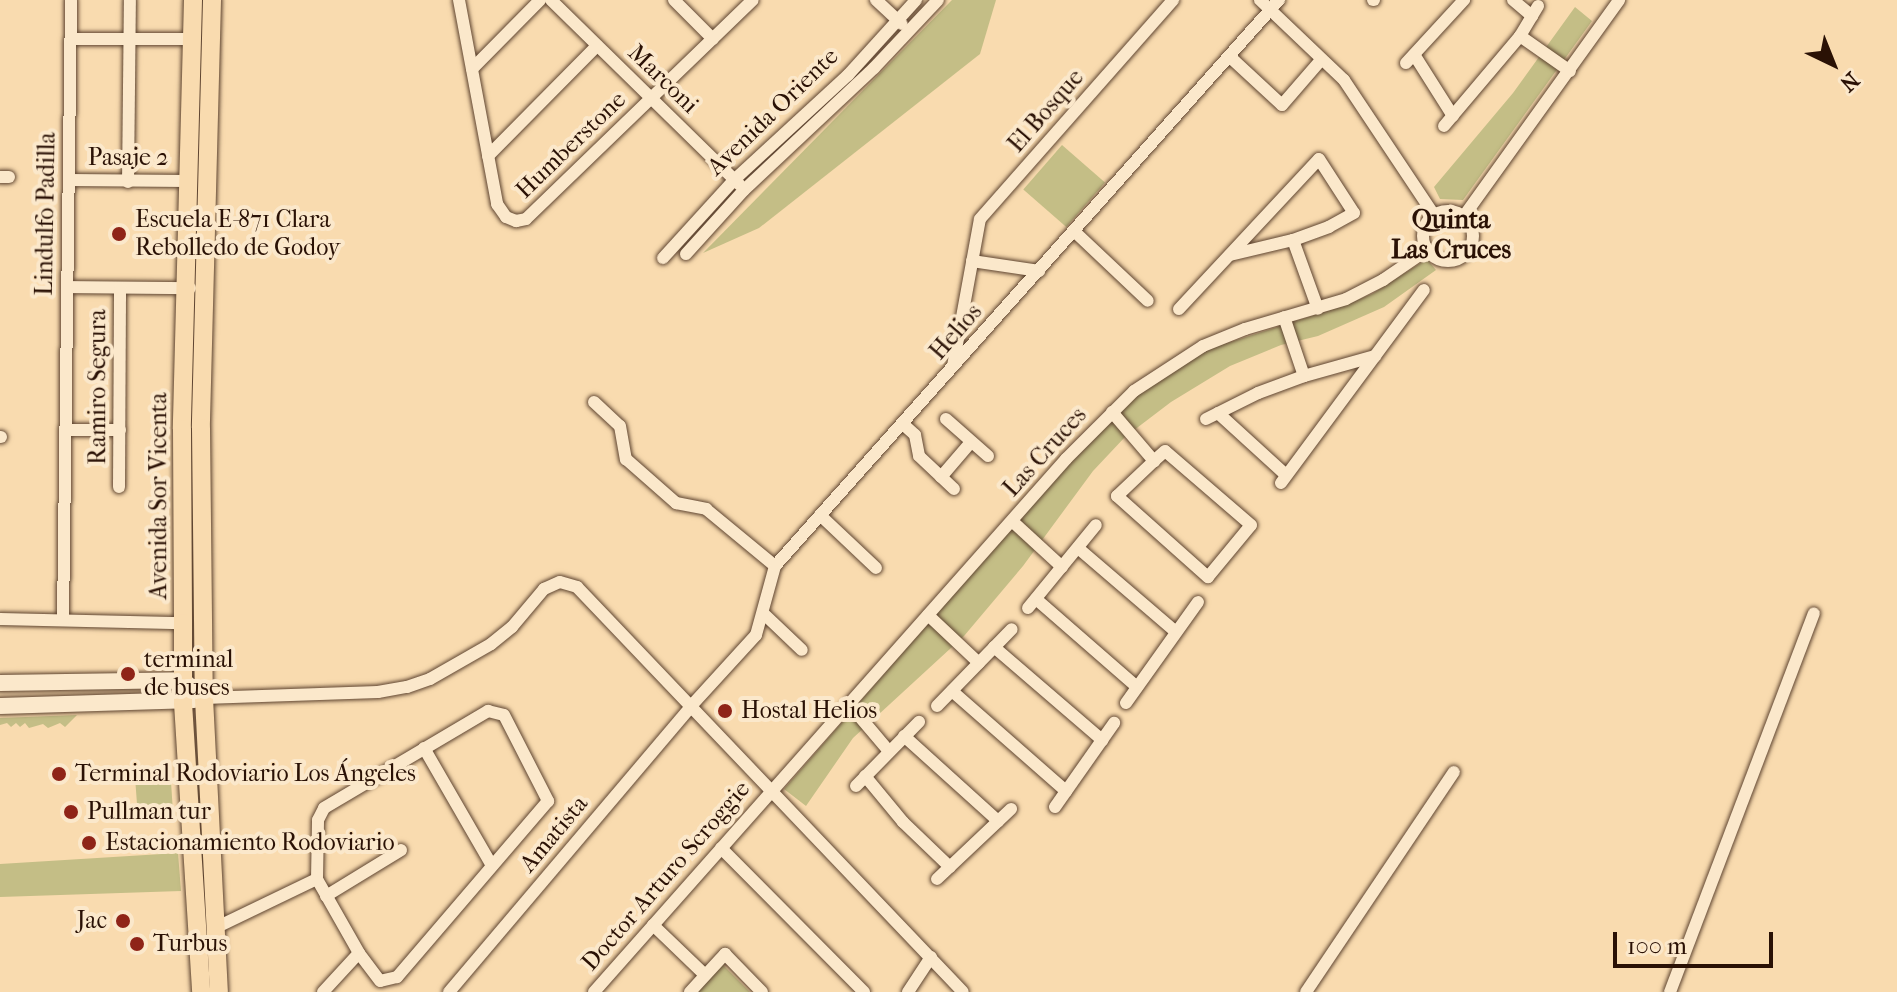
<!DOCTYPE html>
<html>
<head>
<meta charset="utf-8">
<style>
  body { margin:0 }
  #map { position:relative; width:1897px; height:992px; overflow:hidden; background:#f9dbaf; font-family:"IM FELL French Canon",serif }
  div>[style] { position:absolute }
  .green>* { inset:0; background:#c4be86; transform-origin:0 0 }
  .roads { filter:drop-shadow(0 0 2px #5e4430) drop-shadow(0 0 2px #5e4430) }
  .minor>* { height:12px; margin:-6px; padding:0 6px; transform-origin:6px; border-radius:6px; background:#fbe8cb }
  .minor>.ring { margin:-6px; padding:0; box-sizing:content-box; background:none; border:12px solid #fbe8cb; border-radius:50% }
  .secondary>* { height:16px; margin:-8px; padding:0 8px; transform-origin:8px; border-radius:8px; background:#fbe8cb }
  .primary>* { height:18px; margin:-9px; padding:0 9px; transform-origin:9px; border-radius:9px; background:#f9dbaf }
  .dots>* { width:22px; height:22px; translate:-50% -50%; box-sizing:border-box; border:4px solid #fbe8cb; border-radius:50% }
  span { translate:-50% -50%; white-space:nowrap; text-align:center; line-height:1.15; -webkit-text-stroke:8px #fbe8cb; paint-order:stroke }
  .street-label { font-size:24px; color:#2a1105 }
  .poi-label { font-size:24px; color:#2a1105 }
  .left { translate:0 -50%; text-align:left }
  .right { translate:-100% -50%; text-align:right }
  .neighbourhood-label { font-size:26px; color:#2a1105; font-weight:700 }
  .north { position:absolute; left:1793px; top:24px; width:80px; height:80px; -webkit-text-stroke:6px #fbe8cb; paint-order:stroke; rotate:137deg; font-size:22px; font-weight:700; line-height:32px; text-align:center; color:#2a1105 }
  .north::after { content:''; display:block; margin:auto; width:28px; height:36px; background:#2a1105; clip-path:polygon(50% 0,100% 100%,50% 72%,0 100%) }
  .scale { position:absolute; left:1613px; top:932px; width:160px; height:36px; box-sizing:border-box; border:4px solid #2a1105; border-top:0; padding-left:10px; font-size:24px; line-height:28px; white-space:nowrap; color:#2a1105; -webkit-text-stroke:6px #fbe8cb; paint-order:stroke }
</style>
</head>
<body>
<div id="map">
  <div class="green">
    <i style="clip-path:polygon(952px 0,996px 0,980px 54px,759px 228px,703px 253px)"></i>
    <i style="clip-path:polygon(1575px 7px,1592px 21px,1463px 200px,1440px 199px,1434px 187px,1513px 93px)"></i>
    <i style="left:1062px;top:145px;width:57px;height:59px;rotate:41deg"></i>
    <i style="clip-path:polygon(1427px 259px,1436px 270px,1384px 307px,1318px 336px,1281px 345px,1230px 366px,1171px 402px,1125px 437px,1093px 471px,1023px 566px,964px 636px,853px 738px,806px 806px,784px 789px,1072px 458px,1130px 400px,1202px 351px,1343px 306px,1372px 294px)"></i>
    <i style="clip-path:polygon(77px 715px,65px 727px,60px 723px,48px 728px,43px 724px,29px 728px,25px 723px,20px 727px,16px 723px,11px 727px,7px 723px,0 725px,0 718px)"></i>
    <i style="clip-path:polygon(164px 776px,171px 782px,173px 812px,141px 815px,141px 811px,130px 811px,130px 805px,137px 804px,135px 777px)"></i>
    <i style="clip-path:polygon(178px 853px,181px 891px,0 897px,0 864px)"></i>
    <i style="clip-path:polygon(721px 963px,750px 992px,694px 992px)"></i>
  </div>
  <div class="roads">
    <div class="minor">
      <i style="left:459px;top:0;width:208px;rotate:79.4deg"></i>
      <i style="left:497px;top:204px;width:16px;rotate:55deg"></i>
      <i style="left:506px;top:217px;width:11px;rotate:22deg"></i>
      <i style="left:516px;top:221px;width:10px;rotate:-11deg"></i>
      <i style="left:526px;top:219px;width:315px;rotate:-44deg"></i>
      <i style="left:551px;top:0;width:264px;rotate:44.4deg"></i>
      <i style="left:674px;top:0;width:55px;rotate:45deg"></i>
      <i style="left:876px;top:0;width:35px;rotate:43deg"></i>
      <i style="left:1260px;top:0;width:116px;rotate:43.6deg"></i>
      <i style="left:1344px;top:80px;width:162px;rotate:56.3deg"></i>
      <i style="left:1373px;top:0;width:1px"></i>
      <i style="left:1513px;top:0;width:25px;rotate:40deg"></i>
      <i style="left:1520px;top:36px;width:61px;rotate:35deg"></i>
      <i style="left:71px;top:39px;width:121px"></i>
      <i style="left:1229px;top:56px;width:72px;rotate:42.8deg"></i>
      <i style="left:1282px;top:105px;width:60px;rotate:-49.1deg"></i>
      <i style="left:1415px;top:56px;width:71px;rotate:57.7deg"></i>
      <i style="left:1406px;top:63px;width:86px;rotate:-47.4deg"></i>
      <i style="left:472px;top:69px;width:97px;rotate:-45.4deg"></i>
      <i style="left:1444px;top:126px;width:118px;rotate:-49.8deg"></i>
      <i style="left:1520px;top:36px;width:35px;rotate:-59deg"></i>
      <i style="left:488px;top:156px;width:155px;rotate:-45.3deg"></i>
      <i style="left:0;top:177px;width:9px"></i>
      <i style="left:69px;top:180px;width:118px;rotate:0.5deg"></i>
      <i style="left:128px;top:182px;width:182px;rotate:-89.4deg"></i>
      <i class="ring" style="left:1423px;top:211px;width:38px;height:38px"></i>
      <i style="left:1464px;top:216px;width:266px;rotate:-54.3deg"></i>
      <i style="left:1075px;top:232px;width:100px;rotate:43.4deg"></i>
      <i style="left:686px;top:254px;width:86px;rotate:-47.8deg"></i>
      <i style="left:744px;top:190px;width:178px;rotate:-43.2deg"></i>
      <i style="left:874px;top:68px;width:93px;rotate:-46.7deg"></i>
      <i style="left:1230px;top:255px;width:65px;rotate:-13.4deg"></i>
      <i style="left:663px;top:258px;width:107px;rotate:-47.7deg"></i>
      <i style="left:735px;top:179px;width:154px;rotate:-42.6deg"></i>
      <i style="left:848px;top:75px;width:101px;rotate:-47.8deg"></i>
      <i style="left:972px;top:261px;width:68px;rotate:8.5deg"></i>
      <i style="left:67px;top:287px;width:123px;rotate:0.5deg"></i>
      <i style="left:1179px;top:309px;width:205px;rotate:-47deg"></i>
      <i style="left:1319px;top:159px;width:64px;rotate:57.1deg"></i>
      <i style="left:1354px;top:213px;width:29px;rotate:151deg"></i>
      <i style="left:1329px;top:227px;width:38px;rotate:160deg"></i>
      <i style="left:1293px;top:240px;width:73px;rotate:70.1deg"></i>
      <i style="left:953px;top:366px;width:149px;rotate:-79.6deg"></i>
      <i style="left:980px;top:219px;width:292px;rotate:-48.6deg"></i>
      <i style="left:1304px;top:376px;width:74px;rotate:-15.7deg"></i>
      <i style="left:594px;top:402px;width:35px;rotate:43deg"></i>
      <i style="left:620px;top:426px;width:34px;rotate:80deg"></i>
      <i style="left:626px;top:459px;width:67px;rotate:41.3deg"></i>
      <i style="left:676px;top:503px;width:31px;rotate:11deg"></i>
      <i style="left:706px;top:509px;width:89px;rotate:39.6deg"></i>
      <i style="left:1112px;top:412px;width:65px;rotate:49.4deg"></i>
      <i style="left:1154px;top:461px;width:51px;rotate:136.6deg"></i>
      <i style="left:1117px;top:496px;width:122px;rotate:41.7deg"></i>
      <i style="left:1208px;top:577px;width:67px;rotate:-50.4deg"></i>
      <i style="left:1251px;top:525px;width:113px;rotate:-139.3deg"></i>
      <i style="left:1165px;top:451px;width:15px;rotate:138deg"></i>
      <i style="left:1218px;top:413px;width:92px;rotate:42.4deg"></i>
      <i style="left:946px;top:419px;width:56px;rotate:41.4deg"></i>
      <i style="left:1206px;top:419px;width:58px;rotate:-26.6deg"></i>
      <i style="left:1258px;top:393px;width:49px;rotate:-20.3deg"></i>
      <i style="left:1304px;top:376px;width:62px;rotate:-108.7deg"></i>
      <i style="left:904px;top:425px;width:15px;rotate:42deg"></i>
      <i style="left:915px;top:435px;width:21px;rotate:79deg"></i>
      <i style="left:919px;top:456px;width:48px;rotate:43.3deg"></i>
      <i style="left:65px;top:430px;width:55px"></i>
      <i style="left:0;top:437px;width:1px"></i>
      <i style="left:941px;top:477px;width:46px;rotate:-49.4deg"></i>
      <i style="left:1281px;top:483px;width:240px;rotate:-53.5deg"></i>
      <i style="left:119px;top:487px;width:199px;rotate:-89.7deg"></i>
      <i style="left:820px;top:515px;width:77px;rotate:43.4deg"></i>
      <i style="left:1012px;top:521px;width:68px;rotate:42.6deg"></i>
      <i style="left:1078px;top:548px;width:129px;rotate:40.6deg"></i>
      <i style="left:1036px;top:599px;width:134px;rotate:41.1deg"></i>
      <i style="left:1028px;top:608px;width:107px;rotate:-50.7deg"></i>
      <i style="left:764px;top:614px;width:52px;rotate:43.5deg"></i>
      <i style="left:928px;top:615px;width:70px;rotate:43.3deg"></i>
      <i style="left:0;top:619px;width:183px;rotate:1.3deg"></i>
      <i style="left:63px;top:620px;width:620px;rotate:-89.26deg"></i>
      <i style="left:994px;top:647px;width:143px;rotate:40.7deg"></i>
      <i style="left:952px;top:691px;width:152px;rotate:41.3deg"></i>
      <i style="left:204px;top:698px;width:174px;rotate:-2deg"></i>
      <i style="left:378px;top:692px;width:29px;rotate:-10deg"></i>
      <i style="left:407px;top:687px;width:24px;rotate:-19deg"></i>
      <i style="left:430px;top:679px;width:70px;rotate:-29.8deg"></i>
      <i style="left:491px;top:644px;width:27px;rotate:-39deg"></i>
      <i style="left:512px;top:627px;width:50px;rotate:-49.9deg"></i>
      <i style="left:544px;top:589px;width:17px;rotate:-24deg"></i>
      <i style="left:560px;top:582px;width:18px;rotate:16deg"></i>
      <i style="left:577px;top:587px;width:559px;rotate:46.38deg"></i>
      <i style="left:1126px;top:703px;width:124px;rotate:-54.5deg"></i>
      <i style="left:849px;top:704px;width:60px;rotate:49.7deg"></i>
      <i style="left:937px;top:706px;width:107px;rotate:-45.8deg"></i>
      <i style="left:488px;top:711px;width:16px;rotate:14deg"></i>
      <i style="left:504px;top:715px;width:97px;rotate:62.9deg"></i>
      <i style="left:548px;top:801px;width:232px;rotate:130.6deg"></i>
      <i style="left:397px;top:977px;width:17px;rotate:167deg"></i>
      <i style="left:380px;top:981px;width:35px;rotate:-127deg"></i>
      <i style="left:359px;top:953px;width:85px;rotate:-119.6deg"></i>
      <i style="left:317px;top:879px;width:59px;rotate:-89deg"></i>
      <i style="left:318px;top:820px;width:13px;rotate:-63deg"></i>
      <i style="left:324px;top:808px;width:191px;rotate:-30.6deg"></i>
      <i style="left:904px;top:736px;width:127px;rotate:42.1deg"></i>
      <i style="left:424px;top:748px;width:136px;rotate:60deg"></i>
      <i style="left:865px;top:776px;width:60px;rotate:50.4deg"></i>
      <i style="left:903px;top:822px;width:65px;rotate:43.8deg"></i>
      <i style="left:856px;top:786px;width:90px;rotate:-45.5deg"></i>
      <i style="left:1055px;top:807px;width:103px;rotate:-54.9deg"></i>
      <i style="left:721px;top:848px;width:203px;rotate:45.2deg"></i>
      <i style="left:937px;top:879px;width:102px;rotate:-43.4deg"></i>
      <i style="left:326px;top:896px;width:88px;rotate:-31.5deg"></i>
      <i style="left:653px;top:925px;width:72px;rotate:43.9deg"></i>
      <i style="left:215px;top:928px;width:113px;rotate:-25.7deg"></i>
      <i style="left:323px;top:992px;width:53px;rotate:-47.3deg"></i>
      <i style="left:449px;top:992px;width:376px;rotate:-49.7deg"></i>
      <i style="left:692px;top:705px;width:95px;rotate:-47.6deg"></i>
      <i style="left:756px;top:635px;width:72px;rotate:-74.6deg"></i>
      <i style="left:775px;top:566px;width:758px;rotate:-48.32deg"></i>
      <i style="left:594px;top:992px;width:712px;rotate:-48.47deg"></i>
      <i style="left:1066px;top:459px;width:96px;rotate:-45deg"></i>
      <i style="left:1134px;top:391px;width:82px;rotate:-33.1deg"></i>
      <i style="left:1203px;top:346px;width:45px;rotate:-22deg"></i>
      <i style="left:1245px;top:329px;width:105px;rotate:-16.5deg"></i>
      <i style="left:1346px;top:299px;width:42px;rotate:-27.2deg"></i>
      <i style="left:1383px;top:280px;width:53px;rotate:-34.3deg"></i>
      <i style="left:690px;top:992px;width:52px;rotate:-47.4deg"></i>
      <i style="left:725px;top:954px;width:53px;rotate:45.8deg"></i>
      <i style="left:908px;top:992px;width:42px;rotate:-56.7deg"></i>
      <i style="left:1306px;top:992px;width:265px;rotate:-56.1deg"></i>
      <i style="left:1670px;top:992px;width:405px;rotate:-69.2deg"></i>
    </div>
    <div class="secondary">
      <i style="left:0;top:683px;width:183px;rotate:-0.9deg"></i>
      <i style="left:183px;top:680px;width:28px;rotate:41deg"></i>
      <i style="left:0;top:706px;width:194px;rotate:-1.8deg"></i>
    </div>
    <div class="primary">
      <i style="left:193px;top:0;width:429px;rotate:91.5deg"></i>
      <i style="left:182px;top:429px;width:194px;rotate:89.7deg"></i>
      <i style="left:183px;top:623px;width:80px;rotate:90deg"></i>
      <i style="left:183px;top:703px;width:290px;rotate:86.4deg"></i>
      <i style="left:212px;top:0;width:428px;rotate:91.5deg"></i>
      <i style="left:201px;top:428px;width:270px;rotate:89.4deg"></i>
      <i style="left:204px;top:698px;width:294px;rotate:87.1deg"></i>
    </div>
  </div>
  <div class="dots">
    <i style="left:119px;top:234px;background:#8f2418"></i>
    <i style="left:128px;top:674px;background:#8f2418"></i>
    <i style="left:725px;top:711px;background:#8f2418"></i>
    <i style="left:59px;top:774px;background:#8f2418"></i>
    <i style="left:71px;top:812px;background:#8f2418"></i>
    <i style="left:89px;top:843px;background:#8f2418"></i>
    <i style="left:123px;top:921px;background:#8f2418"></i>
    <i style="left:137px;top:944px;background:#8f2418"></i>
  </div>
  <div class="street-label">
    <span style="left:663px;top:79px;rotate:44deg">Marconi</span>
    <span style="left:1046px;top:111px;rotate:-49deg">El Bosque</span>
    <span style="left:773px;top:112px;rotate:-44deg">Avenida Oriente</span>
    <span style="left:571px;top:145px;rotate:-44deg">Humberstone</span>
    <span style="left:128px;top:158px">Pasaje 2</span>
    <span style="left:46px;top:214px;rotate:-89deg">Lindulfo Padilla</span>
    <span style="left:956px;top:332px;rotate:-49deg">Helios</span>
    <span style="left:98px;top:387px;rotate:-90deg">Ramiro Segura</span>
    <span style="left:1045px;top:452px;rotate:-48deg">Las Cruces</span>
    <span style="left:159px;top:496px;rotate:-90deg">Avenida Sor Vicenta</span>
    <span style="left:554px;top:834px;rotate:-50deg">Amatista</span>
    <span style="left:666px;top:876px;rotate:-49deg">Doctor Arturo Scroggie</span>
  </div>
  <div class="poi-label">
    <span class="left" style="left:135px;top:234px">Escuela E-871 Clara<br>Rebolledo de Godoy</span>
    <span class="left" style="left:144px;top:674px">terminal<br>de buses</span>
    <span class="left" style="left:741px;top:711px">Hostal Helios</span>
    <span class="left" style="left:75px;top:774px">Terminal Rodoviario Los Ángeles</span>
    <span class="left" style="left:87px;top:812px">Pullman tur</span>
    <span class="left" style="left:105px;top:843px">Estacionamiento Rodoviario</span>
    <span class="right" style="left:107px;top:921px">Jac</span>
    <span class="left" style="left:153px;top:944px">Turbus</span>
  </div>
  <div class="neighbourhood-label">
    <span style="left:1451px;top:235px">Quinta<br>Las Cruces</span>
  </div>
  <div class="north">N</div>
  <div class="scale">100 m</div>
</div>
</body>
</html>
